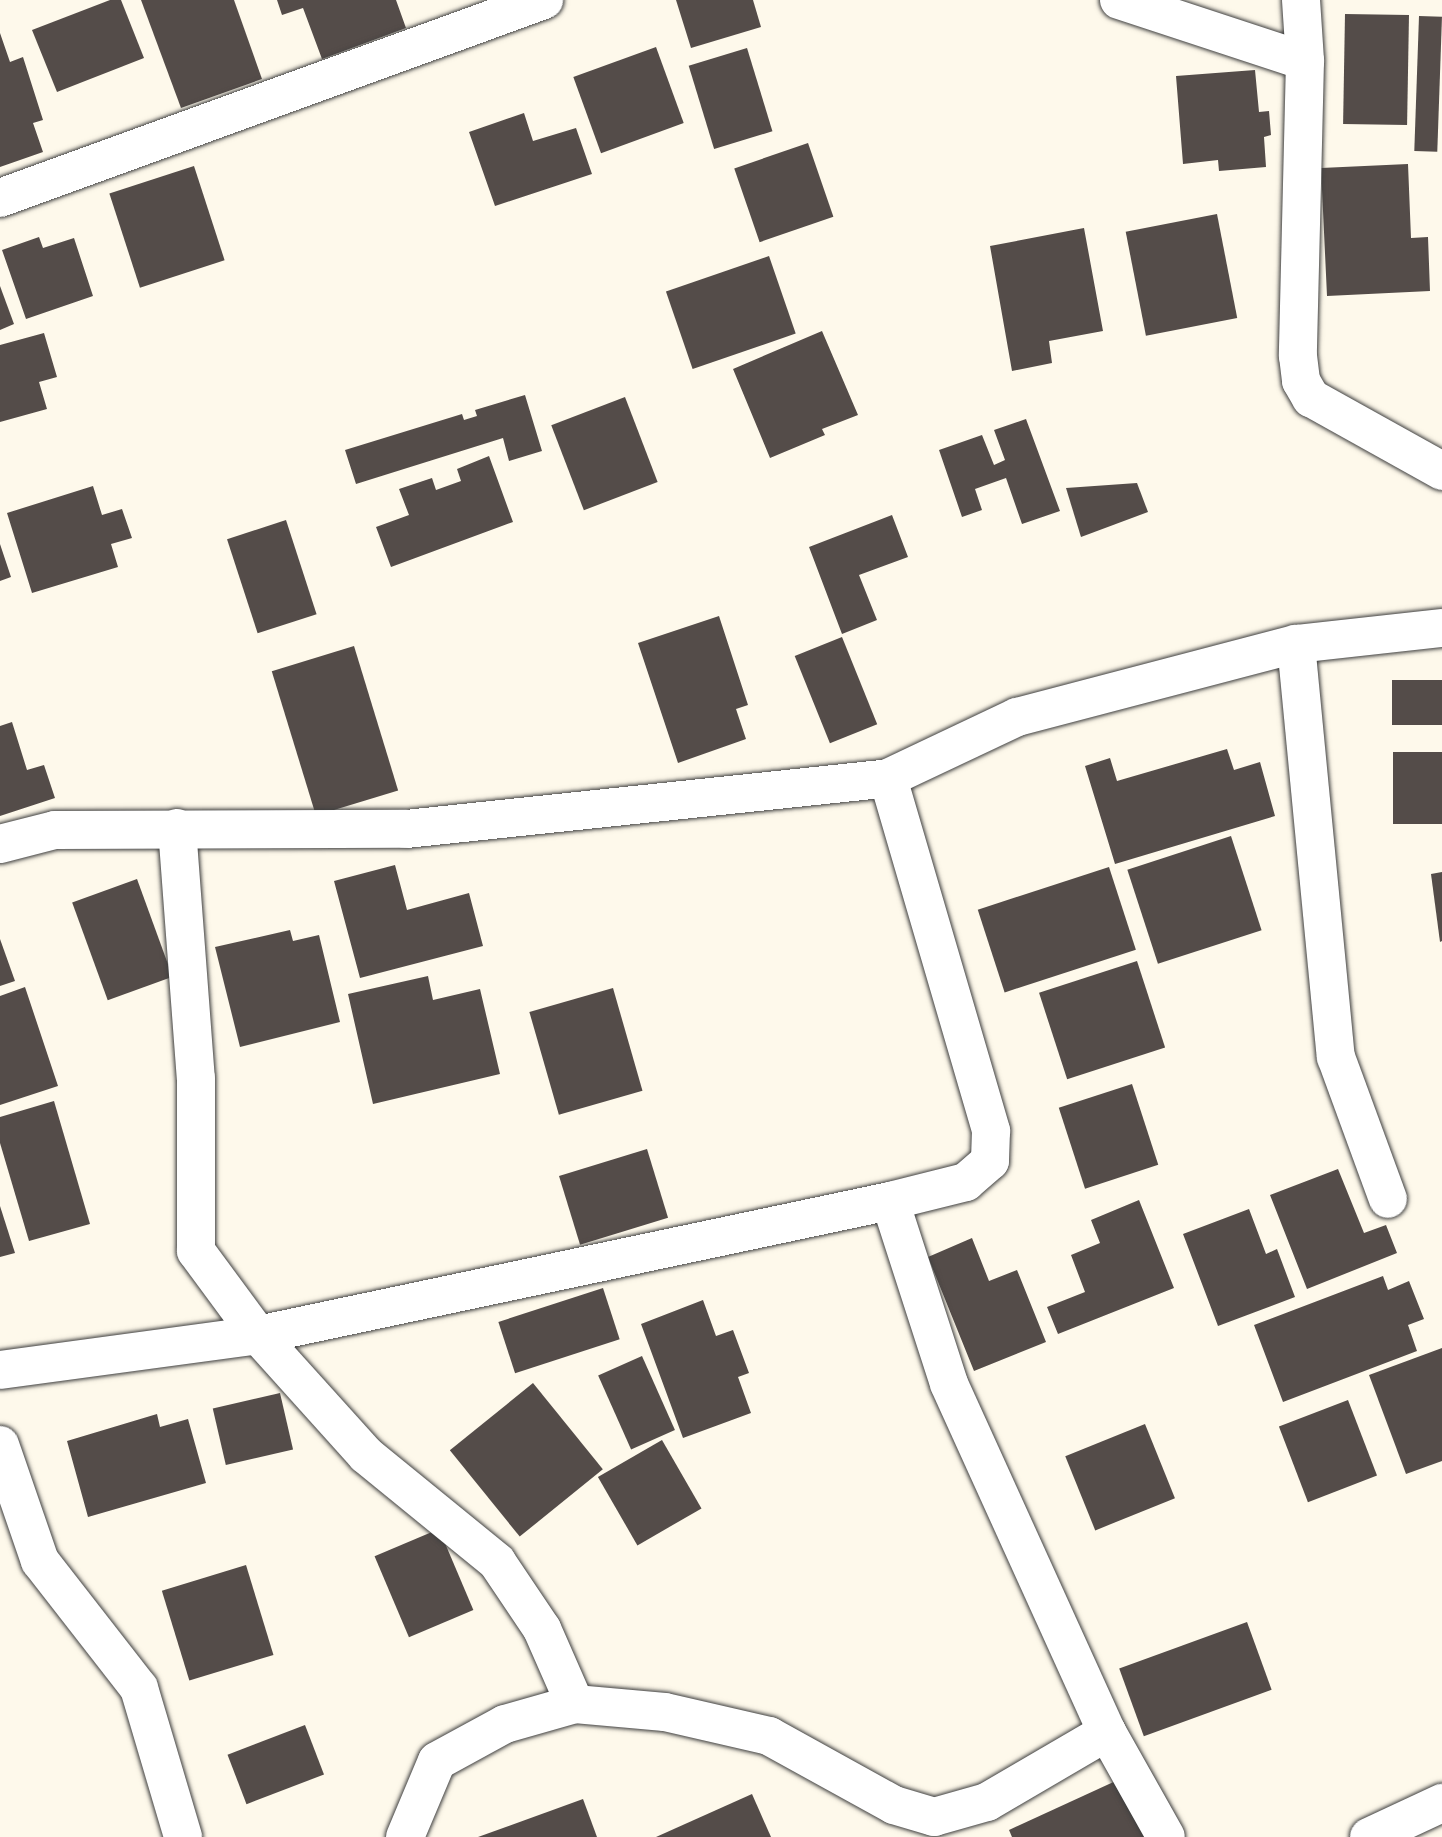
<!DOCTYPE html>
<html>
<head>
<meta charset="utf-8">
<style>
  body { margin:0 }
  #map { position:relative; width:1442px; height:1837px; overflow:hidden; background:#fef9eb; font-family:"Libre Baskerville",serif }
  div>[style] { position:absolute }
  .building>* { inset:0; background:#544c49; transform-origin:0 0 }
  .roads { filter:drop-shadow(0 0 2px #3f3f3f) drop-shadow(0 0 2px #3f3f3f) }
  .minor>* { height:38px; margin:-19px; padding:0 19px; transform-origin:19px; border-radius:19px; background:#fff }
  span { translate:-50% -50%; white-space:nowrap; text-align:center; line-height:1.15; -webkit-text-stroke:7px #fff; paint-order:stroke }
</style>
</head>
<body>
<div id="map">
  <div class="building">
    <i style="clip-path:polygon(110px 0,121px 0,144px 58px,57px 92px,32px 30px)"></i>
    <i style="clip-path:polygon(141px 0,234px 0,262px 79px,181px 108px)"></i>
    <i style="clip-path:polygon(277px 0,396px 0,406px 28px,322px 59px,303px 8px,282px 15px)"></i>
    <i style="clip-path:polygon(676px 0,753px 0,761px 27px,691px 48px)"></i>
    <i style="left:1345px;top:14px;width:64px;height:110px;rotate:1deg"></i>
    <i style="left:1419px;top:16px;width:23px;height:135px;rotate:2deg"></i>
    <i style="clip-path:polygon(0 33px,10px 62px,23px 57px,43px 120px,33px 123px,43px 152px,0 167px)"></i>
    <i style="left:656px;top:47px;width:81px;height:88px;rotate:70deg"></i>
    <i style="left:747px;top:48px;width:87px;height:61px;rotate:73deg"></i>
    <i style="clip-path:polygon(1255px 70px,1259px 112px,1269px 111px,1271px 135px,1264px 137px,1266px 167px,1219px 171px,1218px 160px,1183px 164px,1176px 76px)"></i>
    <i style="clip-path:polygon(524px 113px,533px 141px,576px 128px,592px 174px,495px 206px,469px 132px)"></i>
    <i style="left:808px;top:143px;width:78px;height:78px;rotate:71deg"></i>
    <i style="clip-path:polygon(1408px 164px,1411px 238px,1428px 237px,1430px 291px,1327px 296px,1321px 168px)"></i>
    <i style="left:194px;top:166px;width:99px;height:89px;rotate:72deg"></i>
    <i style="left:1217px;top:214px;width:106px;height:93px;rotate:79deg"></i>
    <i style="clip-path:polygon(1084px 228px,1103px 331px,1049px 341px,1052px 363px,1012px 371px,990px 246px)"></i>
    <i style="clip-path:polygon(39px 237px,43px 248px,74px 238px,93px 296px,26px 319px,2px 250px)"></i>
    <i style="left:769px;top:256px;width:82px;height:109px;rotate:71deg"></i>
    <i style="clip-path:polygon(0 286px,14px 324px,0 330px)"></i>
    <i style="clip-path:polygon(822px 331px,858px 415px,822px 429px,825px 435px,770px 458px,733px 369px)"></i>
    <i style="clip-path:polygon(44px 333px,57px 377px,39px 382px,47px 409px,0 422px,0 345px)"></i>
    <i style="clip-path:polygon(525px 395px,542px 451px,509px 461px,503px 438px,356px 484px,345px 450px,462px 414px,464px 420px,477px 416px,475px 410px)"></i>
    <i style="left:625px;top:397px;width:91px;height:79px;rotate:69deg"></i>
    <i style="clip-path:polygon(1026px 419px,1060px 511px,1022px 524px,1006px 478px,975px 489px,982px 510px,962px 517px,939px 450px,982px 435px,994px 465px,1005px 460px,994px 430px)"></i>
    <i style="clip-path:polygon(489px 456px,513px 522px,391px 567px,376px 527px,409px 515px,399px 489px,432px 478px,436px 490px,461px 481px,457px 469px)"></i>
    <i style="clip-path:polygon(1137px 483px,1148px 512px,1081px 537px,1066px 488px)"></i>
    <i style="clip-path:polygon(93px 486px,102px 515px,122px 509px,132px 538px,111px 544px,118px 567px,32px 593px,7px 513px)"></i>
    <i style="clip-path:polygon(892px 515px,908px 557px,859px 575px,877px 620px,842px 634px,809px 547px)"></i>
    <i style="left:286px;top:520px;width:99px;height:62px;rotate:72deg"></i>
    <i style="clip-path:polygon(0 544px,11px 577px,0 581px)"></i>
    <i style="clip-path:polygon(719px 616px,748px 705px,736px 709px,746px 739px,678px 763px,638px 643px)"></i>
    <i style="left:842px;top:637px;width:94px;height:51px;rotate:68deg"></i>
    <i style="left:354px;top:646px;width:151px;height:86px;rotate:73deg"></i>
    <i style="left:1442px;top:680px;width:45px;height:50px;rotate:90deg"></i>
    <i style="clip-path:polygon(12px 722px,27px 770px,44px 765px,55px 798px,0 816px,0 726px)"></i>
    <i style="clip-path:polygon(1227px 749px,1234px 770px,1260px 762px,1275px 816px,1115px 864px,1085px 766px,1110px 758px,1117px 781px)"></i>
    <i style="left:1442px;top:752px;width:72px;height:49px;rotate:90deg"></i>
    <i style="left:1231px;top:836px;width:99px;height:109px;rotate:72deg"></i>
    <i style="clip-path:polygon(395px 865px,407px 910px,469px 893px,483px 946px,360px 978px,334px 881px)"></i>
    <i style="left:1109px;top:867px;width:87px;height:138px;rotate:72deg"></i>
    <i style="clip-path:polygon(1442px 872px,1442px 941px,1440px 942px,1431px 874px)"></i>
    <i style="left:137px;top:879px;width:104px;height:69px;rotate:70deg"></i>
    <i style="clip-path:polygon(290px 930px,293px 941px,319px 935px,340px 1022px,240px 1047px,215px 947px)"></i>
    <i style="clip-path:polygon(0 939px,15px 981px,0 986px)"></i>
    <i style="left:1137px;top:961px;width:91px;height:103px;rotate:72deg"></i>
    <i style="clip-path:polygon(428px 976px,433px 1000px,480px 989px,500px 1074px,373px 1104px,348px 994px)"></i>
    <i style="clip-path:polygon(25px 987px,58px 1086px,0 1105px,0 996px)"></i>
    <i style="left:613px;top:988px;width:107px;height:87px;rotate:74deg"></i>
    <i style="left:1132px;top:1084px;width:85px;height:77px;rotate:72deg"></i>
    <i style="clip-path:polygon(54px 1101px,90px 1224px,29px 1241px,0 1143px,0 1117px)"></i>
    <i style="left:647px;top:1149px;width:72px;height:92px;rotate:73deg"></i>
    <i style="clip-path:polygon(1338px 1169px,1364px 1233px,1386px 1225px,1397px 1253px,1307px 1289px,1270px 1195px)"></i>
    <i style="clip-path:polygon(1139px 1200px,1174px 1288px,1058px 1334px,1047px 1307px,1085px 1292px,1071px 1255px,1100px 1243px,1091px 1220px)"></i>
    <i style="clip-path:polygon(0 1206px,15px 1253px,0 1257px)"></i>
    <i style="clip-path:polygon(1249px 1209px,1266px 1254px,1277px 1249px,1295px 1297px,1218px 1326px,1183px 1234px)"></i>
    <i style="clip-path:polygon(972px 1238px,989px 1281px,1017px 1270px,1046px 1342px,974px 1371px,928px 1257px)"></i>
    <i style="clip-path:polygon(1383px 1276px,1388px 1290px,1409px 1281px,1424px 1319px,1408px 1325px,1417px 1351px,1283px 1402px,1254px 1325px)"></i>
    <i style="left:603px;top:1288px;width:54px;height:110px;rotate:72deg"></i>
    <i style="clip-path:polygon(703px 1300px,716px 1336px,733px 1330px,749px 1373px,738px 1377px,751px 1413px,683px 1438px,641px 1324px)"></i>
    <i style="clip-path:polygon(1442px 1348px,1442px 1461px,1406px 1474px,1369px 1375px)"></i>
    <i style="left:642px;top:1356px;width:81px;height:48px;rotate:66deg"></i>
    <i style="left:533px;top:1383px;width:111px;height:107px;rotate:51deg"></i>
    <i style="left:280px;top:1393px;width:58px;height:69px;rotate:77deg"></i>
    <i style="left:1348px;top:1400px;width:81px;height:74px;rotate:69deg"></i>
    <i style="clip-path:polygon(157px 1414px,160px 1427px,188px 1419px,206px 1483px,88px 1517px,67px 1441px)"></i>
    <i style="left:1145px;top:1424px;width:80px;height:86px;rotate:68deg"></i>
    <i style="left:662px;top:1440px;width:79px;height:74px;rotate:60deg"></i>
    <i style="left:439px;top:1529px;width:88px;height:70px;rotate:67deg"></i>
    <i style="left:246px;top:1565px;width:94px;height:88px;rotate:73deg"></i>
    <i style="left:1247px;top:1622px;width:72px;height:136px;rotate:70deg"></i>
    <i style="left:305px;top:1725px;width:53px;height:83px;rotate:69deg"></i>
    <i style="clip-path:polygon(1120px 1779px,1146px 1837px,1012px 1837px,1009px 1830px)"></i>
    <i style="clip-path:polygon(752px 1794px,771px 1837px,656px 1837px)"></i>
    <i style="clip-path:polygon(583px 1799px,597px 1837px,478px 1837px)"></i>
  </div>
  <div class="roads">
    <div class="minor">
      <i style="left:1119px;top:0;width:196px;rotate:18.2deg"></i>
      <i style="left:1301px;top:0;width:61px;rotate:86.2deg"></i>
      <i style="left:1305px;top:61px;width:295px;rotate:91.4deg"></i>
      <i style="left:1298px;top:356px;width:25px;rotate:83deg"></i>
      <i style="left:1301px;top:381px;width:20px;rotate:60deg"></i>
      <i style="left:1311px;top:398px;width:150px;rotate:29.1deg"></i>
      <i style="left:0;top:198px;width:579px;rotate:-20deg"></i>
      <i style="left:1296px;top:644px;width:415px;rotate:84.5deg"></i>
      <i style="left:1336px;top:1057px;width:151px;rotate:69.9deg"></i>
      <i style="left:888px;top:778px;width:368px;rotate:73.7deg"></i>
      <i style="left:991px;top:1131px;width:30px;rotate:92deg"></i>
      <i style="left:990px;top:1161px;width:32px;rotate:139deg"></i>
      <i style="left:966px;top:1182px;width:78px;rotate:166deg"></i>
      <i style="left:890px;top:1201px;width:192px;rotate:72.1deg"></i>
      <i style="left:949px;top:1384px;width:382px;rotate:65.6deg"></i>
      <i style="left:177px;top:828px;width:251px;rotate:85.7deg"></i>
      <i style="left:196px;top:1078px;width:173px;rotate:90deg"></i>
      <i style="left:196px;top:1251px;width:104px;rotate:53.6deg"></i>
      <i style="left:258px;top:1335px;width:161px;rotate:48deg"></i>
      <i style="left:366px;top:1455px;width:169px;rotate:39.2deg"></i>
      <i style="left:497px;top:1562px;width:81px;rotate:56.1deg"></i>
      <i style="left:542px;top:1629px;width:82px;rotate:66.3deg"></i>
      <i style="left:0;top:844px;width:57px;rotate:-14.3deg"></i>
      <i style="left:55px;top:830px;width:351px;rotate:-0.2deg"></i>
      <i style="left:406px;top:829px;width:485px;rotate:-6deg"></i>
      <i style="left:888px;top:778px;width:143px;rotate:-25.3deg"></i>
      <i style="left:1017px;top:717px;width:288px;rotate:-14.7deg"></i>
      <i style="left:1296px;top:644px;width:147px;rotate:-6.3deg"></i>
      <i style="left:0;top:1370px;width:260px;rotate:-7.7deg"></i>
      <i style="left:258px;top:1335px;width:646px;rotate:-11.97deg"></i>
      <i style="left:0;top:1445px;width:123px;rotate:71deg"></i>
      <i style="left:40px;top:1561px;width:161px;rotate:52.1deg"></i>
      <i style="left:139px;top:1688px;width:155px;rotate:73.5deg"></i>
      <i style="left:405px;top:1837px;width:82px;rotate:-67.2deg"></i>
      <i style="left:437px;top:1761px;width:77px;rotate:-28.6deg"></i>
      <i style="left:505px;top:1724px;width:73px;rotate:-15.9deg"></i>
      <i style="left:575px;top:1704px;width:90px;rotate:5.1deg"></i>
      <i style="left:665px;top:1712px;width:107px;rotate:13deg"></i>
      <i style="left:769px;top:1736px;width:143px;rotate:28.9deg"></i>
      <i style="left:894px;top:1805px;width:42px;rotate:16.7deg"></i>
      <i style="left:934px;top:1817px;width:55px;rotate:-15.8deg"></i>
      <i style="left:987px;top:1802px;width:139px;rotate:-30.3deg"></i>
      <i style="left:1107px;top:1732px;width:120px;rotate:60.7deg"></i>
      <i style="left:1369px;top:1837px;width:81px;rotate:-25deg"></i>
    </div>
  </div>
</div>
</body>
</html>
